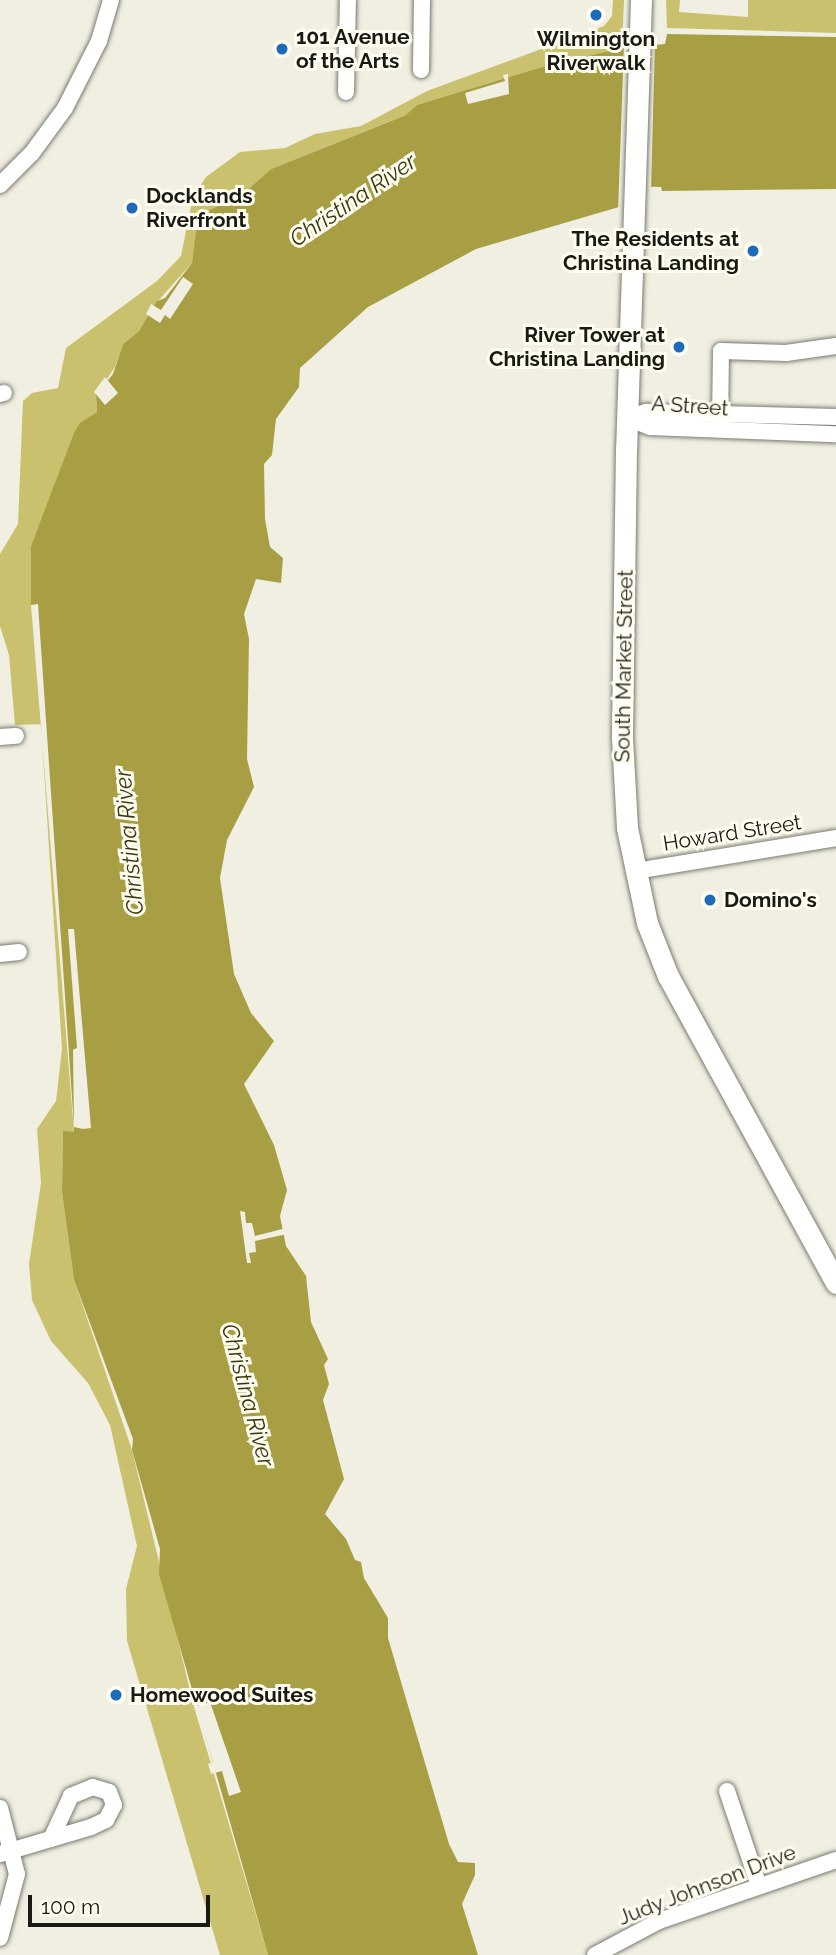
<!DOCTYPE html>
<html>
<head>
<meta charset="utf-8">
<style>
  body { margin:0 }
  #map { position:relative; width:836px; height:1955px; overflow:hidden; background:#f0efe2; font-family:Raleway,sans-serif }
  div>[style] { position:absolute }
  .green>* { inset:0; background:#c9c16d }
  .water>* { inset:0; background:#a89f44 }
  .pier>* { inset:0; background:#f0efe2 }
  .roads { filter:drop-shadow(0 0 2px #7c7b70) drop-shadow(0 0 2px #7c7b70) }
  .minor>* { height:16px; margin:-8px; padding:0 8px; transform-origin:8px; border-radius:8px; background:#fff }
  .major>* { height:21px; margin:-10.5px; padding:0 10.5px; transform-origin:10.5px; border-radius:10.5px; background:#fff }
  .dots>* { width:19px; height:19px; translate:-50% -50%; box-sizing:border-box; border:4px solid #fdfcef; border-radius:50% }
  span { translate:-50% -50%; white-space:nowrap; text-align:center; line-height:1.15; -webkit-text-stroke:6px #fdfcef; paint-order:stroke }
  .poi-label { font-size:21px; color:#1a1a15; font-weight:700 }
  .left { translate:0 -50%; text-align:left }
  .right { translate:-100% -50%; text-align:right }
  .street-label { font-size:21px; color:#1a1a15 }
  .water-label { font-size:23px; color:#3b3710; font-style:italic }
  .scale { position:absolute; left:28px; top:1895px; width:182px; height:32px; box-sizing:border-box; border:4px solid #1a1a15; border-top:0; padding-left:9px; font-size:21px; line-height:24px; white-space:nowrap; color:#1a1a15; -webkit-text-stroke:5px #fdfcef; paint-order:stroke }
</style>
</head>
<body>
<div id="map">
  <div class="green">
    <i style="clip-path:polygon(613px 0,624px 0,622px 48px,417px 105px,413px 112px,271px 169px,244px 193px,199px 216px,192px 263px,157px 302px,139px 331px,123px 344px,115px 367px,96px 395px,97px 412px,80px 424px,31px 546px,31px 605px,74px 1132px,63px 1132px,62px 1192px,74px 1280px,132px 1450px,194px 1707px,268px 1955px,220px 1955px,127px 1641px,126px 1589px,137px 1546px,110px 1425px,88px 1383px,51px 1341px,32px 1300px,29px 1264px,41px 1183px,37px 1129px,56px 1101px,62px 1049px,41px 724px,15px 725px,9px 655px,0 626px,0 554px,18px 524px,23px 401px,32px 393px,58px 388px,66px 348px,157px 281px,181px 256px,193px 197px,206px 177px,240px 152px,285px 148px,315px 134px,361px 126px,427px 91px,604px 26px,612px 16px)"></i>
    <i style="clip-path:polygon(666px 0,680px 0,679px 12px,748px 17px,748px 0,836px 0,836px 33px,667px 28px)"></i>
  </div>
  <div class="water">
    <i style="clip-path:polygon(667px 34px,836px 37px,836px 189px,662px 191px,661px 187px,621px 186px,619px 207px,476px 249px,368px 307px,300px 368px,299px 387px,276px 419px,272px 455px,264px 464px,265px 519px,270px 547px,283px 558px,281px 583px,256px 579px,244px 614px,249px 639px,247px 759px,254px 787px,227px 840px,220px 878px,234px 974px,251px 1013px,274px 1041px,244px 1084px,274px 1145px,287px 1190px,280px 1216px,286px 1246px,306px 1276px,311px 1322px,328px 1359px,324px 1365px,329px 1384px,323px 1400px,344px 1479px,325px 1514px,346px 1539px,355px 1560px,361px 1562px,364px 1578px,388px 1618px,388px 1638px,449px 1844px,458px 1862px,475px 1863px,475px 1875px,462px 1904px,478px 1955px,268px 1955px,159px 1574px,160px 1549px,132px 1450px,133px 1439px,74px 1280px,62px 1192px,63px 1131px,74px 1132px,74px 1127px,38px 604px,31px 605px,31px 546px,74px 433px,80px 423px,97px 412px,96px 395px,113px 374px,123px 344px,139px 331px,157px 301px,165px 298px,192px 263px,198px 216px,244px 193px,271px 169px,406px 115px,417px 105px,543px 67px,622px 48px,665px 44px)"></i>
  </div>
  <div class="pier">
    <i style="clip-path:polygon(655px 41px,651px 190px,624px 189px,618px 211px,624px 44px)"></i>
    <i style="clip-path:polygon(508px 74px,509px 94px,468px 104px,465px 93px,505px 81px,503px 75px)"></i>
    <i style="clip-path:polygon(183px 277px,193px 284px,170px 319px,165px 315px,160px 323px,146px 314px,151px 304px,161px 310px)"></i>
    <i style="clip-path:polygon(105px 377px,118px 393px,105px 405px,94px 392px)"></i>
    <i style="clip-path:polygon(68px 929px,74px 929px,91px 1128px,83px 1129px,74px 1127px,73px 1050px,77px 1048px)"></i>
    <i style="clip-path:polygon(240px 1211px,245px 1212px,246px 1223px,252px 1223px,255px 1236px,286px 1228px,287px 1234px,255px 1241px,256px 1252px,249px 1253px,251px 1263px,247px 1263px)"></i>
    <i style="clip-path:polygon(210px 1702px,241px 1792px,229px 1796px,222px 1771px,211px 1774px,208px 1764px,213px 1762px,196px 1706px)"></i>
  </div>
  <div class="roads">
    <div class="minor">
      <i style="left:421px;top:70px;width:70px;rotate:-89.2deg"></i>
      <i style="left:346px;top:92px;width:92px;rotate:-88.8deg"></i>
      <i style="left:0;top:185px;width:45px;rotate:-45deg"></i>
      <i style="left:32px;top:153px;width:56px;rotate:-53.7deg"></i>
      <i style="left:65px;top:108px;width:75px;rotate:-63.1deg"></i>
      <i style="left:99px;top:41px;width:43px;rotate:-73.7deg"></i>
      <i style="left:0;top:394px;width:4px;rotate:-14deg"></i>
      <i style="left:627px;top:418px;width:25px;rotate:21deg"></i>
      <i style="left:650px;top:427px;width:186px;rotate:2.2deg"></i>
      <i style="left:627px;top:418px;width:20px;rotate:-18deg"></i>
      <i style="left:646px;top:412px;width:190px;rotate:1.5deg"></i>
      <i style="left:720px;top:423px;width:72px;rotate:-89.2deg"></i>
      <i style="left:721px;top:351px;width:65px;rotate:1.8deg"></i>
      <i style="left:786px;top:353px;width:50px;rotate:-8deg"></i>
      <i style="left:0;top:737px;width:16px;rotate:-4deg"></i>
      <i style="left:635px;top:871px;width:204px;rotate:-9.3deg"></i>
      <i style="left:0;top:954px;width:19px;rotate:-6deg"></i>
      <i style="left:727px;top:1791px;width:100px;rotate:71.4deg"></i>
      <i style="left:0;top:1808px;width:68px;rotate:75.6deg"></i>
      <i style="left:17px;top:1874px;width:66px;rotate:104.9deg"></i>
      <i style="left:0;top:1854px;width:95px;rotate:-16.5deg"></i>
      <i style="left:91px;top:1827px;width:17px;rotate:-25deg"></i>
      <i style="left:106px;top:1820px;width:17px;rotate:-62deg"></i>
      <i style="left:114px;top:1805px;width:14px;rotate:-111deg"></i>
      <i style="left:109px;top:1792px;width:17px;rotate:-163deg"></i>
      <i style="left:93px;top:1787px;width:24px;rotate:158deg"></i>
      <i style="left:71px;top:1796px;width:47px;rotate:114.9deg"></i>
      <i style="left:595px;top:1955px;width:72px;rotate:-28deg"></i>
      <i style="left:659px;top:1921px;width:187px;rotate:-19deg"></i>
    </div>
    <div class="major">
      <i style="left:641px;top:0;width:448px;rotate:91.9deg"></i>
      <i style="left:626px;top:448px;width:290px;rotate:90.8deg"></i>
      <i style="left:622px;top:738px;width:90px;rotate:86.8deg"></i>
      <i style="left:627px;top:828px;width:97px;rotate:78.1deg"></i>
      <i style="left:647px;top:923px;width:57px;rotate:68.4deg"></i>
      <i style="left:668px;top:976px;width:350px;rotate:61.3deg"></i>
    </div>
  </div>
  <div class="dots">
    <i style="left:596px;top:15px;background:#1f6aba"></i>
    <i style="left:282px;top:49px;background:#1f6aba"></i>
    <i style="left:132px;top:208px;background:#1f6aba"></i>
    <i style="left:753px;top:251px;background:#1f6aba"></i>
    <i style="left:679px;top:347px;background:#1f6aba"></i>
    <i style="left:710px;top:900px;background:#1f6aba"></i>
    <i style="left:116px;top:1695px;background:#1f6aba"></i>
  </div>
  <div class="poi-label">
    <span class="left" style="left:296px;top:49px">101 Avenue<br>of the Arts</span>
    <span style="left:596px;top:51px">Wilmington<br>Riverwalk</span>
    <span class="left" style="left:146px;top:208px">Docklands<br>Riverfront</span>
    <span class="right" style="left:739px;top:251px">The Residents at<br>Christina Landing</span>
    <span class="right" style="left:665px;top:347px">River Tower at<br>Christina Landing</span>
    <span class="left" style="left:724px;top:900px">Domino's</span>
    <span class="left" style="left:130px;top:1695px">Homewood Suites</span>
  </div>
  <div class="street-label">
    <span style="left:690px;top:406px;rotate:4deg">A Street</span>
    <span style="left:624px;top:666px;rotate:-89deg">South Market Street</span>
    <span style="left:732px;top:833px;rotate:-9deg">Howard Street</span>
    <span style="left:707px;top:1885px;rotate:-21deg">Judy Johnson Drive</span>
  </div>
  <div class="water-label">
    <span style="left:353px;top:200px;rotate:-34deg">Christina River</span>
    <span style="left:129px;top:842px;rotate:-95deg">Christina River</span>
    <span style="left:248px;top:1395px;rotate:75deg">Christina River</span>
  </div>
  <div class="scale">100 m</div>
</div>
</body>
</html>
